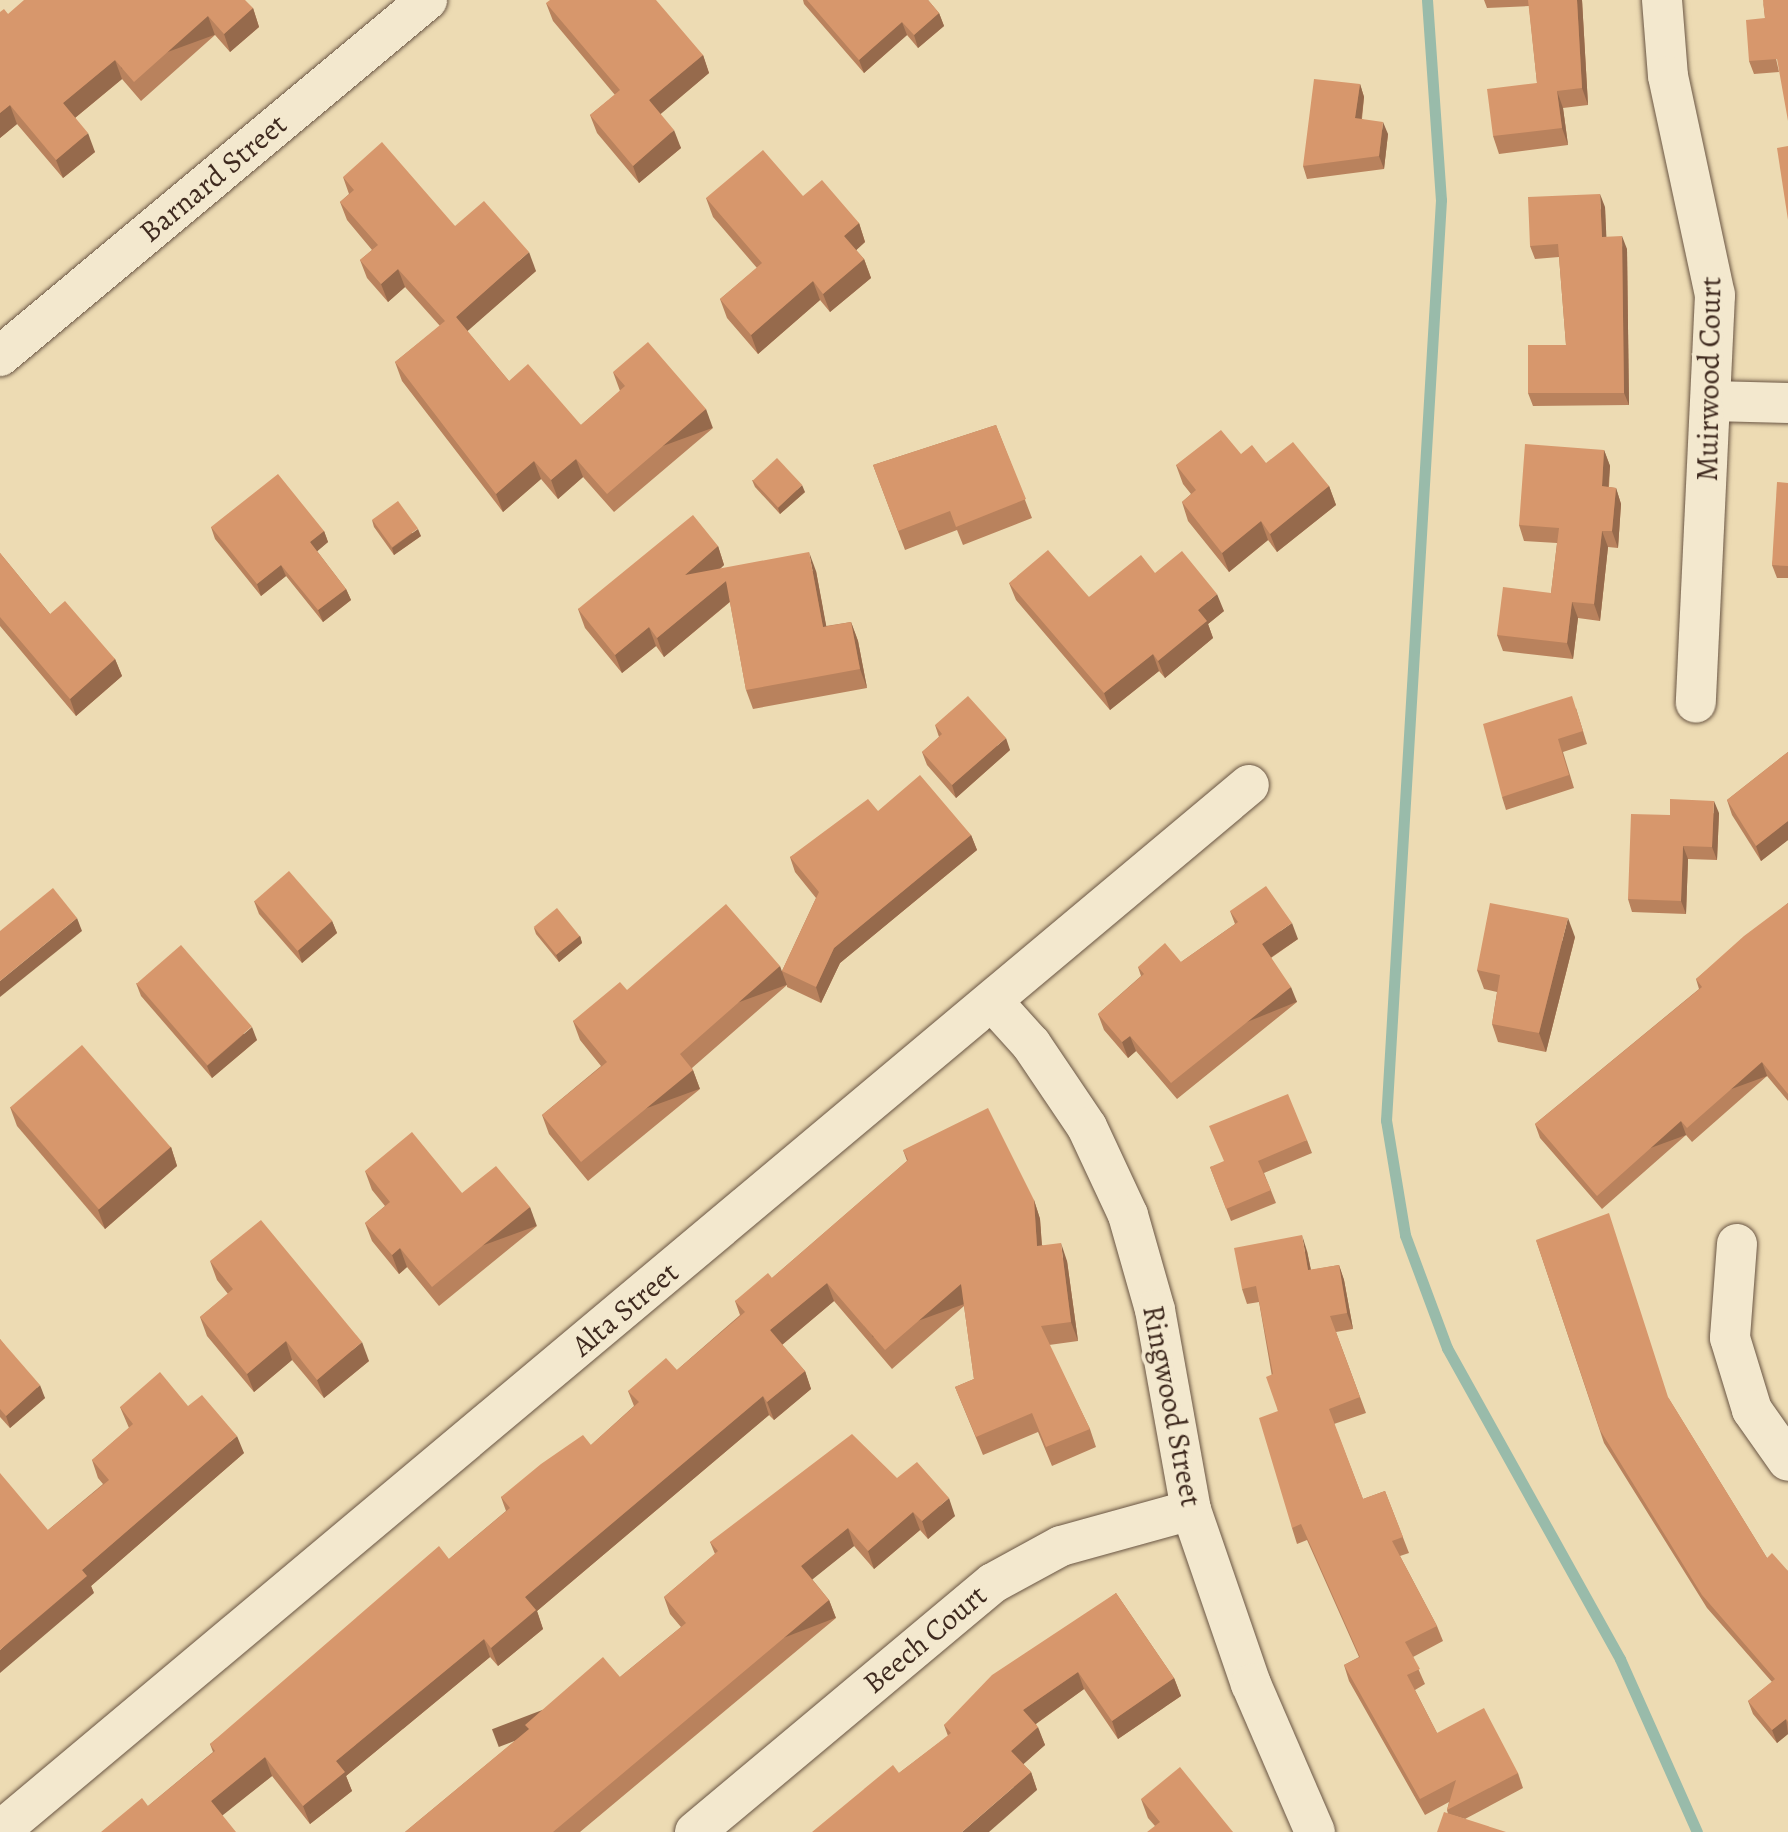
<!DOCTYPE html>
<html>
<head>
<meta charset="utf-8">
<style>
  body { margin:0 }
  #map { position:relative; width:1788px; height:1832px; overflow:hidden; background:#eddbb3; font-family:Alegreya,serif }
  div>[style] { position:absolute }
  .stream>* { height:11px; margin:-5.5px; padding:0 5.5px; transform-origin:5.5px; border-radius:5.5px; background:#9ba }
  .roads { filter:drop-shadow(0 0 2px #6a5644) drop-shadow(0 0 2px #6a5644) }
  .minor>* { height:40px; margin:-20px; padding:0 20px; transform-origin:20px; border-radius:20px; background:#f3e8ce }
  .wall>* { inset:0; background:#b9825d }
  .shaded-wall>* { inset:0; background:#966a4c; transform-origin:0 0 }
  .building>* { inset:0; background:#d7976c; transform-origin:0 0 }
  span { translate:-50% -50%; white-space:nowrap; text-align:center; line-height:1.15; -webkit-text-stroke:8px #f3e8ce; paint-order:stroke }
  .street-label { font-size:30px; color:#3f2a1f }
</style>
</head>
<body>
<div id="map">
  <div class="stream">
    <i style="left:1427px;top:0;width:200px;rotate:86deg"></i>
    <i style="left:1441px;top:200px;width:922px;rotate:93.42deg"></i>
    <i style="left:1386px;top:1120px;width:117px;rotate:80.6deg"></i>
    <i style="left:1405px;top:1235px;width:121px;rotate:69.6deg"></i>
    <i style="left:1447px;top:1348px;width:356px;rotate:60.9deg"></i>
    <i style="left:1620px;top:1659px;width:189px;rotate:66deg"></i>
  </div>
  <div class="roads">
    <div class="minor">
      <i style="left:1662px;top:0;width:76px;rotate:85.5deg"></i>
      <i style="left:1668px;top:76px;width:224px;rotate:77.9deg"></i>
      <i style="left:1715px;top:295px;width:408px;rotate:92.7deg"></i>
      <i style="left:0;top:356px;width:556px;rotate:-39.82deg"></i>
      <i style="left:1712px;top:401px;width:76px;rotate:1.5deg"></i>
      <i style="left:993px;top:1002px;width:57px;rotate:47.9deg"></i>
      <i style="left:1031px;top:1044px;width:100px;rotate:56deg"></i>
      <i style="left:1087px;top:1127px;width:97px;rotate:65deg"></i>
      <i style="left:1128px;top:1215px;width:99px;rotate:74.1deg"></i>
      <i style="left:1155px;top:1310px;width:203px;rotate:79.8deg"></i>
      <i style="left:1191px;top:1510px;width:184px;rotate:71deg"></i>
      <i style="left:1251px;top:1684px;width:161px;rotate:66.6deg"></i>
      <i style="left:1737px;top:1244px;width:94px;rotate:94.3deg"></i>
      <i style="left:1730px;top:1338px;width:75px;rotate:73deg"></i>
      <i style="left:1752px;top:1410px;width:62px;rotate:54.8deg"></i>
      <i style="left:0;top:1831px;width:1629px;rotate:-39.95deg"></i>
      <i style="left:695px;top:1832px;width:388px;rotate:-39.9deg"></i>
      <i style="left:993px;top:1583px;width:77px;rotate:-28.6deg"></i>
      <i style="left:1061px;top:1546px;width:135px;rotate:-15.5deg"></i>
    </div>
  </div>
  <div class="wall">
    <i style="clip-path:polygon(803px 0,928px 0,939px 13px,944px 26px,918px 48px,907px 35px,864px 73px,804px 4px)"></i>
    <i style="clip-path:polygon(1484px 0,1582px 0,1588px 105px,1563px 108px,1568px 145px,1499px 154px,1493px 136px,1537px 83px,1529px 6px,1487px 8px)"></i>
    <i style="clip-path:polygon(1763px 0,1779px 72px,1754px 74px,1749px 61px,1765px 18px)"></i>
    <i style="clip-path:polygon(546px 3px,703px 55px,709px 73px,660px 114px,681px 148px,639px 183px,597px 133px,590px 115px,615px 95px,553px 21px)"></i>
    <i style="clip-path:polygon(253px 8px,259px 27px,230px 52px,215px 35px,141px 101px,122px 79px,75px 118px,95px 152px,63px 178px,17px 124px,0 138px,0 12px,8px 14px)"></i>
    <i style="clip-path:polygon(1360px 84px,1364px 97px,1362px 119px,1388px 134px,1384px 169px,1307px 179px,1303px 166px)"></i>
    <i style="clip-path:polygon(343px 177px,455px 226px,536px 271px,467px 331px,509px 381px,581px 425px,620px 391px,613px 372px,713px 428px,614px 512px,583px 477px,558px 499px,541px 479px,503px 512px,402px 381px,395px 362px,440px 326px,405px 287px,388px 302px,367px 278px,360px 260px,372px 250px,347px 220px,340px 202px,349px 194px)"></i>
    <i style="clip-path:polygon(803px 196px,859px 223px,865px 242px,856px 250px,864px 259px,871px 278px,830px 312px,820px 300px,758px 354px,727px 318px,720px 299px,757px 268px,713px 217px,706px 198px)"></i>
    <i style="clip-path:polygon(1605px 207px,1606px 237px,1627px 249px,1629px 405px,1533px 406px,1528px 393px,1566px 345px,1559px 257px,1535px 259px,1530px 246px)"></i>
    <i style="clip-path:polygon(996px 425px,1032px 518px,963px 545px,957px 530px,905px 550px,873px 465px)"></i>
    <i style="clip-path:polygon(1604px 450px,1610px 466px,1609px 487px,1616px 488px,1621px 504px,1618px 548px,1608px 547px,1600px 621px,1578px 618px,1573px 659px,1503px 651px,1497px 635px,1551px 593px,1557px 543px,1524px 541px,1519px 525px)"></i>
    <i style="clip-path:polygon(1241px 454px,1329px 486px,1336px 505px,1277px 552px,1268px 540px,1229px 572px,1188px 521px,1182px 502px,1191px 494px,1183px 484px,1176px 465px)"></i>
    <i style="clip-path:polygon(752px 480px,805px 492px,780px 514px,755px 487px)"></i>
    <i style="clip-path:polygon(1788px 483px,1788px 578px,1777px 578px,1772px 565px)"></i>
    <i style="clip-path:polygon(372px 520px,421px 536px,394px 555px,374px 527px)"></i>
    <i style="clip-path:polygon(211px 527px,324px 531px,328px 542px,317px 551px,346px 589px,351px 600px,323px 622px,286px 576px,261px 596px,215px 539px)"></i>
    <i style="clip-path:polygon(718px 546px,724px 565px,720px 569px,816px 571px,826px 626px,851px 622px,858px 641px,867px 688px,753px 709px,746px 690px,730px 602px,664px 657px,656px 646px,622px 673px,585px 628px,578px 609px)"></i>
    <i style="clip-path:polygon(0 553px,50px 614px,115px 659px,122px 676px,76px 716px,0 626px)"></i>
    <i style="clip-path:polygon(1155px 573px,1224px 611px,1208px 624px,1213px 638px,1165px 678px,1159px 671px,1110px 710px,1016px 600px,1009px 583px,1089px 597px)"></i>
    <i style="clip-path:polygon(1576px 708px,1587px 744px,1563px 752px,1574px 788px,1506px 810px,1502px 797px)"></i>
    <i style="clip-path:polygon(935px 725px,1010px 750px,956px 798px,927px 765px,922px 752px,939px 737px)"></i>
    <i style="clip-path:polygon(1788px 752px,1788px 840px,1761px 861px,1732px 815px,1727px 800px)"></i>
    <i style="clip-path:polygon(878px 811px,971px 835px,977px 850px,840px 963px,821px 1003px,787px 987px,787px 985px,692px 1068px,700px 1089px,588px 1181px,549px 1134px,542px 1115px,601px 1066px,580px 1040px,573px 1021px,627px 990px,782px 971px,816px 898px,795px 872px,790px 857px)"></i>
    <i style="clip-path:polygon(1719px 813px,1717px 860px,1688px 859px,1686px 914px,1632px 912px,1628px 899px,1670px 815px)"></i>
    <i style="clip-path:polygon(254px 901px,332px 921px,337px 933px,302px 963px,259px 914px)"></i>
    <i style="clip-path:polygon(1788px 903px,1788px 1101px,1767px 1076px,1692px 1142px,1686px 1135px,1602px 1209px,1540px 1138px,1535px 1124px,1699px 989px,1696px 979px)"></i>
    <i style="clip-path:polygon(1230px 911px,1298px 939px,1271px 958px,1297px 1002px,1177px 1099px,1136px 1051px,1128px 1058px,1104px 1030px,1098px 1014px,1141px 976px,1138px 967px,1181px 962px,1235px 924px)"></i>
    <i style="clip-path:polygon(534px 928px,580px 936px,582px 943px,559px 962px,536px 934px)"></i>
    <i style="clip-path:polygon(1575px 937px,1546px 1052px,1498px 1042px,1492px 1024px,1497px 992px,1484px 989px,1477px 970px)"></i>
    <i style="clip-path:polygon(136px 983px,257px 1040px,212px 1078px,141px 996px)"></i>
    <i style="clip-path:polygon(10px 1107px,171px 1147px,177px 1166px,105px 1229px,17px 1126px)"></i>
    <i style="clip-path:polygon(1307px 1140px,1312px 1153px,1264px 1173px,1276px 1203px,1231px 1221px,1210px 1167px)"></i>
    <i style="clip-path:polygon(903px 1150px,1034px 1200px,1040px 1219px,1042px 1245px,1067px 1261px,1078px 1341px,1049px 1345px,1090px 1429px,1096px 1447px,1052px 1466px,1038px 1432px,983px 1455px,955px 1387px,974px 1379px,964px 1306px,892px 1369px,834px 1301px,782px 1345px,805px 1371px,811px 1389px,774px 1420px,769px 1415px,537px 1611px,543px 1629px,498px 1666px,490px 1657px,346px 1776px,352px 1791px,310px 1824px,272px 1776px,222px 1815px,148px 1806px,213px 1752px,210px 1744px,449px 1559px,506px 1511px,501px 1497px,591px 1445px,634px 1406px,628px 1391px,677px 1370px,740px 1315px,735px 1301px,772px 1278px,907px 1161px)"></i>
    <i style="clip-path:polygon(365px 1171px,462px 1193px,537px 1226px,439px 1306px,407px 1267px,399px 1274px,372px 1241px,365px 1223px,385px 1206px,372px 1190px)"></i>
    <i style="clip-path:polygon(1536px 1240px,1669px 1399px,1767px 1558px,1788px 1571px,1788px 1734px,1777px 1743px,1753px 1714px,1748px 1701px,1772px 1682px,1707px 1608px,1604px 1443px)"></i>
    <i style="clip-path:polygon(1307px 1251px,1311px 1270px,1339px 1265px,1344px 1280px,1353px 1329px,1336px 1332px,1366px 1413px,1334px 1424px,1363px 1499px,1385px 1491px,1409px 1553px,1400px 1556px,1437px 1626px,1443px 1641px,1413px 1657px,1425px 1684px,1415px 1690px,1437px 1733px,1518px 1773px,1523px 1788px,1465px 1819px,1448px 1814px,1447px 1810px,1449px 1802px,1425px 1815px,1349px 1681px,1344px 1665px,1359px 1657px,1307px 1540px,1297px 1544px,1292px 1528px,1278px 1411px,1259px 1302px,1247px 1304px,1242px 1289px)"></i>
    <i style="clip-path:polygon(210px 1261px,369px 1361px,324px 1398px,292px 1360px,254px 1392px,207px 1336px,200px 1317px,228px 1294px,217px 1280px)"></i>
    <i style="clip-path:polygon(0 1339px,45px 1398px,10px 1428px,0 1417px)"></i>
    <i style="clip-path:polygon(188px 1406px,244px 1453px,91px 1586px,94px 1593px,48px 1530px,103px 1484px,98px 1478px,92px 1460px,129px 1428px,120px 1407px)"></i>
    <i style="clip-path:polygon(897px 1478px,955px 1516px,928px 1539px,920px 1530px,874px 1569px,854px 1546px,812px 1579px,829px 1600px,836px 1618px,580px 1832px,405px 1832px,527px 1731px,525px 1725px,620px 1677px,681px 1627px,670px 1614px,664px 1597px,715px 1554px,710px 1542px)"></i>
    <i style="clip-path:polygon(1116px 1593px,1174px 1678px,1181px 1696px,1118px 1739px,1084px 1689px,1036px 1724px,1045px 1745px,1023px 1764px,1031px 1772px,1037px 1790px,899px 1773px,948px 1736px,944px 1725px)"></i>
    <i style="clip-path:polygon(1141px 1799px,1233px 1832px,1155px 1826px,1148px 1818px)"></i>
  </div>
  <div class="shaded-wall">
    <i style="clip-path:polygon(1577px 0,1582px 0,1588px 105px,1582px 88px)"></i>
    <i style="clip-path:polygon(253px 8px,259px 27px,230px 52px,224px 34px)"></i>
    <i style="clip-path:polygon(939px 13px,944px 26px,918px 48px,914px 35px)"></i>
    <i style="left:208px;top:16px;width:20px;height:99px;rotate:70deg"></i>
    <i style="clip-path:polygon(902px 22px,907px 35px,864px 73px,859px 60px)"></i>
    <i style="clip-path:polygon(703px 55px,709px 73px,656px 118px,649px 100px)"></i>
    <i style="clip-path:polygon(115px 60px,122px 79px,70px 122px,63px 103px)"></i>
    <i style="clip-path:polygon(1360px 84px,1364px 97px,1360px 131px,1355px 118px)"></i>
    <i style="clip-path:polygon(1557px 91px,1563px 108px,1568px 145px,1562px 128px)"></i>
    <i style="clip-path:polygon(10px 105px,17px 124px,0 138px,0 113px)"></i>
    <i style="clip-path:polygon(1383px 122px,1388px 134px,1384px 169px,1379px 156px)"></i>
    <i style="clip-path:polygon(674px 130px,681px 148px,639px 183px,633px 166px)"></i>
    <i style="clip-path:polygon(88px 133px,95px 152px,63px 178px,56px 160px)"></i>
    <i style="clip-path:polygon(1600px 194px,1605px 207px,1607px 250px,1602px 237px)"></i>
    <i style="clip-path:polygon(859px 223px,865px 242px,851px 255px,844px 236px)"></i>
    <i style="clip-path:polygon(1622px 236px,1627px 249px,1629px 405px,1624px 393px)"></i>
    <i style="clip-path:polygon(529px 252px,536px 271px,463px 335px,456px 317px)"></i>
    <i style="clip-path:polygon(864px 259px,871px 278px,830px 312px,823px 294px)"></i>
    <i style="clip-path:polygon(398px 269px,405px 287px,388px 302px,381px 284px)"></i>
    <i style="clip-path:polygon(813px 281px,820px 300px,758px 354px,751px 335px)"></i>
    <i style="left:706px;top:409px;width:20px;height:130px;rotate:70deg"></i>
    <i style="clip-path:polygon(1604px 450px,1610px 466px,1607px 502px,1602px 486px)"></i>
    <i style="clip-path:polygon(576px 459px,583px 477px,558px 499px,551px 480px)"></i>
    <i style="clip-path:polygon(534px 461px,541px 479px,503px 512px,496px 494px)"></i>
    <i style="clip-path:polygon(802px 485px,805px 492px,780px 514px,778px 508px)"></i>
    <i style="clip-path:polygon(1329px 486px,1336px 505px,1277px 552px,1270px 534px)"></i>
    <i style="clip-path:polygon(1616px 488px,1621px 504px,1618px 548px,1612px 531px)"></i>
    <i style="clip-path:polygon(1261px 521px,1268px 540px,1229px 572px,1222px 553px)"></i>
    <i style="clip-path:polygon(418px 529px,421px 536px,394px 555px,392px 548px)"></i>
    <i style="clip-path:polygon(324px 531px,328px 542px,314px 554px,310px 542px)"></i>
    <i style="clip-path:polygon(1602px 531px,1608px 547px,1600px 621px,1594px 604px)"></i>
    <i style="clip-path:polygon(718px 546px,724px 565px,692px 594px,685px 575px)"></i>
    <i style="clip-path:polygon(809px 552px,816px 571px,830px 646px,823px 627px)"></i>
    <i style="clip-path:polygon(281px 565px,286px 576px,261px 596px,257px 584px)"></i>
    <i style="clip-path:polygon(726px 581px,733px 599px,664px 657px,657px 638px)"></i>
    <i style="clip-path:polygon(346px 589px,351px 600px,323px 622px,318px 610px)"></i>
    <i style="clip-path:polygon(1217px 594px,1224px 611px,1208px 624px,1213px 638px,1165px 678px,1158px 661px,1198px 610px)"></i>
    <i style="clip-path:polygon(1572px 602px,1578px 618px,1573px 659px,1567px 643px)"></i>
    <i style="clip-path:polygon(851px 622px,858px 641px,867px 688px,860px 669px)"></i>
    <i style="clip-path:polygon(649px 627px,656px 646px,622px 673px,615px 655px)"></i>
    <i style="clip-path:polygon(1153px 654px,1159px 671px,1110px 710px,1104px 693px)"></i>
    <i style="clip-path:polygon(115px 659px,122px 676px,76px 716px,70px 699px)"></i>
    <i style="clip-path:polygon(1006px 738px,1010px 750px,956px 798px,952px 785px)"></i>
    <i style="clip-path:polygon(1714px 801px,1719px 813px,1717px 860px,1712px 847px)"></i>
    <i style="clip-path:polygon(1788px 821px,1788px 840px,1761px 861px,1756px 846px)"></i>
    <i style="clip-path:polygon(971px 835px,977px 850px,840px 963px,821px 1003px,816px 987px,834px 948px)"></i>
    <i style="clip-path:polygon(1683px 846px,1688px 859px,1686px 914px,1681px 901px)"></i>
    <i style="clip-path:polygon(77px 918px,82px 931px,0 997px,0 981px)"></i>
    <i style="clip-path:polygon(1568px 918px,1575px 937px,1546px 1052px,1539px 1033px)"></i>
    <i style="clip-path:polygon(332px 921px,337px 933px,302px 963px,298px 950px)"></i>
    <i style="clip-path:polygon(1292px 923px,1298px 939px,1267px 960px,1262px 944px)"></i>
    <i style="clip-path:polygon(580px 936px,582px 943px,559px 962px,556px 955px)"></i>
    <i style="left:780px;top:966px;width:20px;height:133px;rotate:70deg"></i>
    <i style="left:1291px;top:987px;width:16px;height:154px;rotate:68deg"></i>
    <i style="clip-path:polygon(252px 1027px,257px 1040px,212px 1078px,207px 1066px)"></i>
    <i style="clip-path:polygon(1130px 1036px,1136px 1051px,1128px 1058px,1122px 1042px)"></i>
    <i style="left:1762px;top:1062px;width:15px;height:100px;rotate:70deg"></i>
    <i style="left:693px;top:1070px;width:20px;height:145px;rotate:70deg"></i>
    <i style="left:1681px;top:1121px;width:15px;height:113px;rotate:70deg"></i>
    <i style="clip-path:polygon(171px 1147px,177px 1166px,105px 1229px,98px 1210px)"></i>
    <i style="clip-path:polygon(1034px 1200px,1040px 1219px,1043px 1264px,1037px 1246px)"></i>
    <i style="left:530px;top:1207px;width:20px;height:127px;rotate:70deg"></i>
    <i style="clip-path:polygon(1302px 1235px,1307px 1251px,1314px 1286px,1308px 1270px)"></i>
    <i style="clip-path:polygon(1061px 1243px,1067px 1261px,1078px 1341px,1071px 1322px)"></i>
    <i style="clip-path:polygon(400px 1248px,407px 1267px,399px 1274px,392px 1255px)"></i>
    <i style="clip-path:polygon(1339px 1265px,1344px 1280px,1353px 1329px,1347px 1313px)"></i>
    <i style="clip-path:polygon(827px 1283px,834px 1301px,777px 1349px,770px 1330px)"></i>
    <i style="left:961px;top:1284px;width:20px;height:101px;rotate:70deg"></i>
    <i style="clip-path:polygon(286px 1341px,292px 1360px,254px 1392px,247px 1374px)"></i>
    <i style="clip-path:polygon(362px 1342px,369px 1361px,324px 1398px,317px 1380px)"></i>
    <i style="clip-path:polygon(805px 1371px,811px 1389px,774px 1420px,767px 1402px)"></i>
    <i style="clip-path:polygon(40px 1385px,45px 1398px,10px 1428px,6px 1416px)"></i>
    <i style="clip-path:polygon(763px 1396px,769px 1415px,537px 1611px,543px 1629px,498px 1666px,491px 1648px,525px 1597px)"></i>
    <i style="clip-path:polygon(237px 1436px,244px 1453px,91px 1586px,94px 1593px,0 1673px,0 1650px,82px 1570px)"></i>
    <i style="clip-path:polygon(949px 1498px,955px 1516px,928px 1539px,922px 1521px)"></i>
    <i style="clip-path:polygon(913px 1512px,920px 1530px,874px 1569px,868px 1551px)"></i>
    <i style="clip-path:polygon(848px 1528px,854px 1546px,808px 1583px,801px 1566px)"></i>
    <i style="left:829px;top:1600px;width:19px;height:361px;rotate:69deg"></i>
    <i style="clip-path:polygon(484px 1639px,490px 1657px,346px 1776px,352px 1791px,310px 1824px,303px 1806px,336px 1761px)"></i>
    <i style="clip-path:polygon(1078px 1672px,1084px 1689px,1030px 1728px,1023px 1710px)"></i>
    <i style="clip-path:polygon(1174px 1678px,1181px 1696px,1118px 1739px,1112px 1721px)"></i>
    <i style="clip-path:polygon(1786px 1719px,1788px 1734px,1777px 1743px,1772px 1730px)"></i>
    <i style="clip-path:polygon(1038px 1727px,1045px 1745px,1018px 1769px,1011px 1751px)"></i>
    <i style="clip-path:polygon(265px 1757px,272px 1776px,218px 1819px,211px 1801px)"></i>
    <i style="clip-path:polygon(1031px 1772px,1037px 1790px,989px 1832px,962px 1832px)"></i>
  </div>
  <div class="building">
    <i style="clip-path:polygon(24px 0,245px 0,253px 8px,224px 34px,208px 16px,134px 82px,115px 60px,63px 103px,88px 133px,56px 160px,10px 105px,0 113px,0 12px,4px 9px,8px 14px)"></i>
    <i style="clip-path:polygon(550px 0,656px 0,703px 55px,649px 100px,674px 130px,633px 166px,590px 115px,620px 90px,546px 3px)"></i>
    <i style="clip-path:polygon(807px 0,928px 0,939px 13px,914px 35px,902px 22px,859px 60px)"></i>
    <i style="clip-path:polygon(1528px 0,1577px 0,1582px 88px,1557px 91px,1562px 128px,1493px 136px,1487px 89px,1537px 83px)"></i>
    <i style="clip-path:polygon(1763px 0,1788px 0,1788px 121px,1777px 59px,1749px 61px,1746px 20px,1765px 18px)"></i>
    <i style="clip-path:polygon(1314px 79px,1360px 84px,1355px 118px,1383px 122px,1379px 156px,1303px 166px)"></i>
    <i style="clip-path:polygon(382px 142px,455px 226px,484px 201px,529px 252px,456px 317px,509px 381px,528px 364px,581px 425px,625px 386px,613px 372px,648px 342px,706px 409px,607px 494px,576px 459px,551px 480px,534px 461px,496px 494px,395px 362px,445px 321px,398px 269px,381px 284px,360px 260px,378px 245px,340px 202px,354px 190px,343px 177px)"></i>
    <i style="clip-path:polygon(1788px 146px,1788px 220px,1777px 148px)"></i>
    <i style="clip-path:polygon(763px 150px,803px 196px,822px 180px,859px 223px,844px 236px,864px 259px,823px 294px,813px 281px,751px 335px,720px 299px,762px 263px,706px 198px)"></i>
    <i style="clip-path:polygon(1600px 194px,1602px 237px,1622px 236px,1624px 393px,1528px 393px,1528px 345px,1566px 345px,1558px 244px,1530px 246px,1528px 197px)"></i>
    <i style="clip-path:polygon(996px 425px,1026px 499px,956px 527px,950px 511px,898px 531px,873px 465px)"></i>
    <i style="clip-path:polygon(1221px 430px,1241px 454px,1252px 445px,1266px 463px,1293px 442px,1329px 486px,1270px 534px,1261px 521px,1222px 553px,1182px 502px,1196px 490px,1176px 465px)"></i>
    <i style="clip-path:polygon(1525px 444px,1604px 450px,1602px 486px,1616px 488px,1612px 531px,1602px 531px,1594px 604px,1572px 602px,1567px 643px,1497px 635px,1503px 587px,1551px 593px,1559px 528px,1519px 525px)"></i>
    <i style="left:777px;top:458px;width:37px;height:33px;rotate:47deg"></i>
    <i style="clip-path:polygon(278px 474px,324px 531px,310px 542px,346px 589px,318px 610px,281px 565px,257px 584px,211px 527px)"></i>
    <i style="clip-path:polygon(1777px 482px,1788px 483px,1788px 566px,1772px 565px)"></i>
    <i style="left:398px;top:501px;width:34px;height:32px;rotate:54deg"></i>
    <i style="clip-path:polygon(693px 515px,718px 546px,685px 575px,809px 552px,823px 627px,851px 622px,860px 669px,746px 690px,726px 581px,657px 638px,649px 627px,615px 655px,578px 609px)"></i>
    <i style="clip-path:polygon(1048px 550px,1089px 597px,1141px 555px,1155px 573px,1182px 551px,1217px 594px,1198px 610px,1207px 621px,1158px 661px,1153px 654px,1104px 693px,1009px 583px)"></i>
    <i style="clip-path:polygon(0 553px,50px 614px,65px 601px,115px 659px,70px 699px,0 617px)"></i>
    <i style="clip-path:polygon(968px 696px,1006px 738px,952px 785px,922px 752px,942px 734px,935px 725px)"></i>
    <i style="clip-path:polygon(1572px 696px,1583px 731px,1558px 739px,1569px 775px,1502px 797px,1483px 724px)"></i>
    <i style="clip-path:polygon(1788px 752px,1788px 821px,1756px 846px,1727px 800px)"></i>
    <i style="clip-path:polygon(920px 775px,971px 835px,834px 948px,816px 987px,782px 971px,819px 892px,790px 857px,868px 799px,878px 811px)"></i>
    <i style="clip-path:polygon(1670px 799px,1714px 801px,1712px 847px,1683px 846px,1681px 901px,1628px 899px,1631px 814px,1670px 815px)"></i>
    <i style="left:289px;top:871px;width:66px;height:46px;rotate:49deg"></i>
    <i style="clip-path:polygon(1266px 886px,1292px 923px,1262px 944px,1291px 987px,1171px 1083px,1130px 1036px,1122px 1042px,1098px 1014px,1144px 974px,1138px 967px,1165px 943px,1181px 962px,1238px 922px,1230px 911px)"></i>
    <i style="clip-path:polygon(53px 888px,77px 918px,0 981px,0 931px)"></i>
    <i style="clip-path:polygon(1490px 903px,1568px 918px,1539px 1033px,1492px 1024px,1500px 975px,1477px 970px)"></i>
    <i style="clip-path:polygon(1788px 903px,1788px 1094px,1762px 1062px,1687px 1128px,1681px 1121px,1597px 1196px,1535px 1124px,1702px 987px,1696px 979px,1744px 936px)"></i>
    <i style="clip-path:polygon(726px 904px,780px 966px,680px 1054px,693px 1070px,581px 1162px,542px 1115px,607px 1062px,573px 1021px,620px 982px,627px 990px)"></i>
    <i style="left:557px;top:908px;width:36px;height:30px;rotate:51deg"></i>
    <i style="left:181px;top:945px;width:108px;height:59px;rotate:49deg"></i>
    <i style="left:82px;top:1045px;width:135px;height:95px;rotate:49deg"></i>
    <i style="clip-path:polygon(1288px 1094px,1307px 1140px,1258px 1161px,1271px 1190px,1226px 1209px,1210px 1167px,1224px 1161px,1209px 1126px)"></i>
    <i style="clip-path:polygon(988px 1108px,1034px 1200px,1037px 1246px,1061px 1243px,1071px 1322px,1041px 1326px,1090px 1429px,1046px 1447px,1032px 1413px,976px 1437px,955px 1387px,974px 1379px,961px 1284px,885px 1350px,827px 1283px,770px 1330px,805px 1371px,767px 1402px,763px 1396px,525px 1597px,536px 1610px,491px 1648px,484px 1639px,336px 1761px,345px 1772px,303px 1806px,265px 1757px,211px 1801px,236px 1832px,101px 1832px,142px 1798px,148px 1806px,215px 1751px,210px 1744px,439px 1546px,449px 1559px,510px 1508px,501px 1497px,541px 1464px,583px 1435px,591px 1445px,639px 1402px,628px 1391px,666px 1358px,677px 1370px,745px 1312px,735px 1301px,768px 1273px,772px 1278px,908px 1160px,903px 1150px)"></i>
    <i style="clip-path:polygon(412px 1132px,462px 1193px,496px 1166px,530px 1207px,432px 1287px,400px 1248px,392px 1255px,365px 1223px,390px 1202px,365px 1171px)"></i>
    <i style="clip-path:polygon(1609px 1213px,1668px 1397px,1767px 1558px,1772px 1553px,1788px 1571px,1788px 1722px,1786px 1719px,1772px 1730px,1748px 1701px,1775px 1679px,1702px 1595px,1600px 1430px,1536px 1240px)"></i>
    <i style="clip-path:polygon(261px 1220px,362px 1342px,317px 1380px,286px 1341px,247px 1374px,200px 1317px,233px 1289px,210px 1261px)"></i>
    <i style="clip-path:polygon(1302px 1235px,1308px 1270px,1339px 1265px,1347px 1313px,1330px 1316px,1360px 1397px,1329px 1409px,1363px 1499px,1385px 1491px,1403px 1537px,1392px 1541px,1437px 1626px,1405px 1642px,1420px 1669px,1407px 1675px,1437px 1733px,1484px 1708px,1518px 1773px,1447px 1810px,1456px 1780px,1420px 1799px,1344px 1665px,1360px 1657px,1301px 1524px,1292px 1528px,1259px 1418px,1278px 1411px,1266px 1377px,1273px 1374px,1256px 1286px,1242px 1289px,1234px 1248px)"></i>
    <i style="clip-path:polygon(0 1339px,40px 1385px,6px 1416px,0 1409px)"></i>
    <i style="clip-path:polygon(160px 1372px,188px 1406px,202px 1395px,237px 1436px,82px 1570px,87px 1576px,0 1650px,0 1473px,48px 1530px,109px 1480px,92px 1460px,133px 1424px,120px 1407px)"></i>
    <i style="clip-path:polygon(852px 1434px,897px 1478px,917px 1462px,949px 1498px,922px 1521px,913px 1512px,868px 1551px,848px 1528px,801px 1566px,829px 1600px,553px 1832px,405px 1832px,529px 1729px,525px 1725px,603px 1657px,620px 1677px,686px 1623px,664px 1597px,718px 1551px,710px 1542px)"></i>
    <i style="clip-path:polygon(1116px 1593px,1174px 1678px,1112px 1721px,1078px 1672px,1023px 1710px,1038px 1727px,1011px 1751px,1031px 1772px,962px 1832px,812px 1832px,893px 1765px,899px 1773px,951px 1733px,944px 1725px,992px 1675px)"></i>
    <i style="clip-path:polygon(1180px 1767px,1233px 1832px,1147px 1832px,1160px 1822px,1141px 1799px)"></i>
    <i style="clip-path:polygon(1444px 1812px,1506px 1832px,1437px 1832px)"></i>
  </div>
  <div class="street-label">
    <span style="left:213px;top:178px;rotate:-40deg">Barnard Street</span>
    <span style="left:1709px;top:379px;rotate:-89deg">Muirwood Court</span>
    <span style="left:625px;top:1309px;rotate:-40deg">Alta Street</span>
    <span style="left:1172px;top:1406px;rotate:79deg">Ringwood Street</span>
    <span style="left:925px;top:1639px;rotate:-40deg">Beech Court</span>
  </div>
</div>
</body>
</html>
